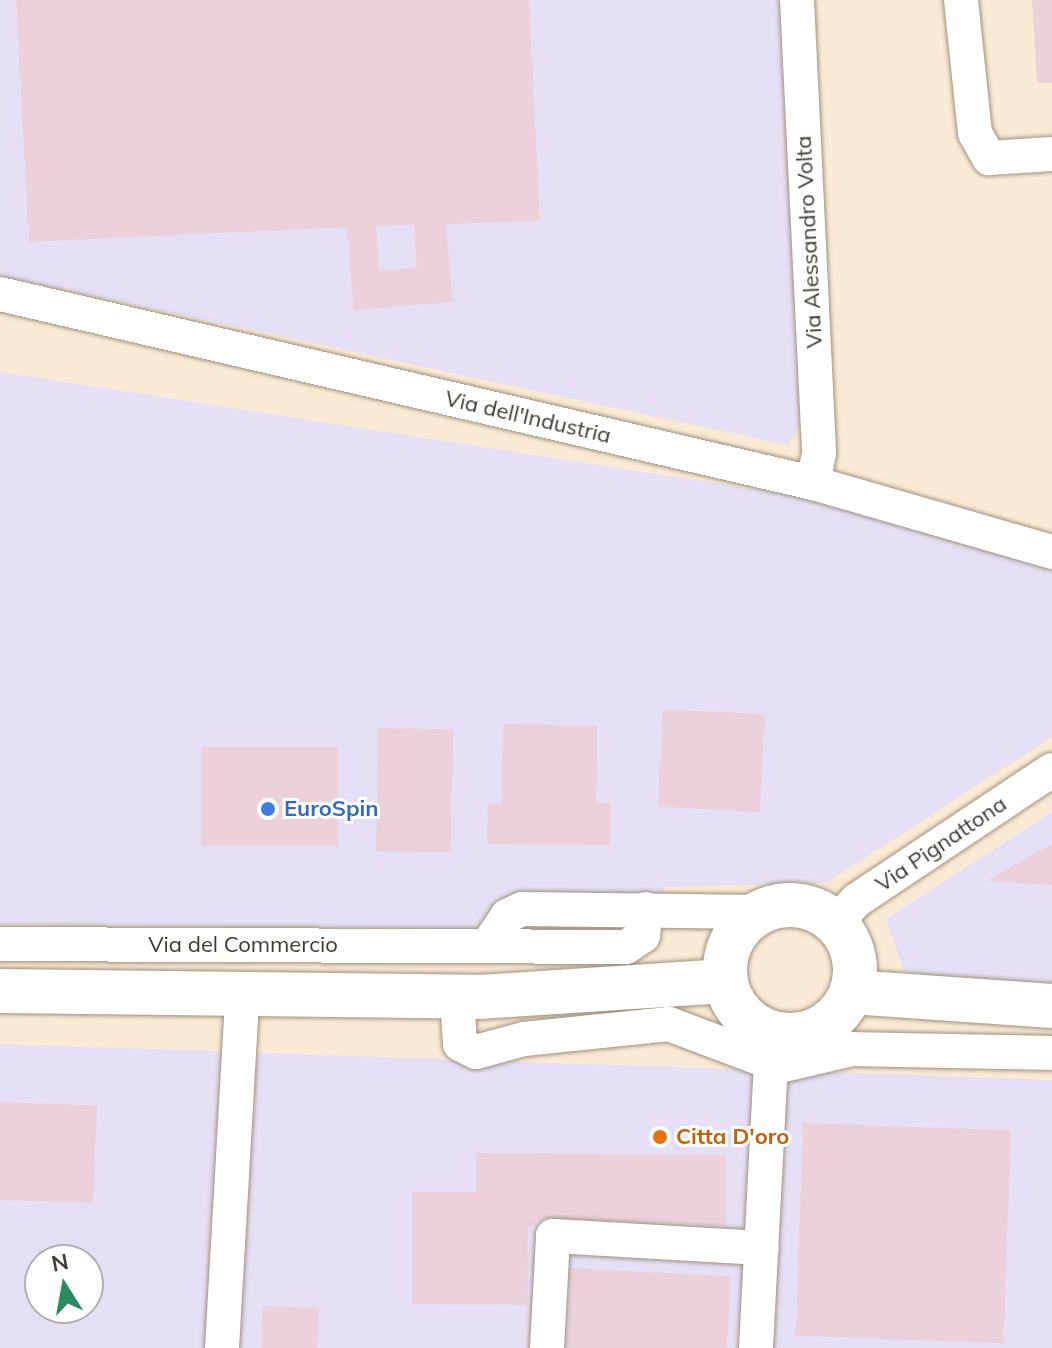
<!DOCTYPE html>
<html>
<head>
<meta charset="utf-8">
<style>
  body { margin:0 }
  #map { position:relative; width:1052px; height:1348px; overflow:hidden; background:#fbebd6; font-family:Mulish,sans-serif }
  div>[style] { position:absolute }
  .industrial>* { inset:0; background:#e5e0f6 }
  .building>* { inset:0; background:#ecd1db; transform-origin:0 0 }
  .roads { filter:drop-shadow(0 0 2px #a0917e) drop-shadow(0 0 2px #a0917e) }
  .minor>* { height:34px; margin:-17px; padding:0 17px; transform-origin:17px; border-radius:17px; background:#fff }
  .major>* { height:44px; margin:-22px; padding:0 22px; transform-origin:22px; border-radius:22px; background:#fff }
  .major>.ring { margin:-22px; padding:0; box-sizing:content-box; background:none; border:44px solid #fff; border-radius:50% }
  .dots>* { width:22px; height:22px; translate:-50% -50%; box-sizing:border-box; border:4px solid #fff; border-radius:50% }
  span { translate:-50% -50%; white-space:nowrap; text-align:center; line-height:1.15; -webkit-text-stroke:6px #fff; paint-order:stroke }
  .street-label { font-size:22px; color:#403a32 }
  .shop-label { font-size:22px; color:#366cbe; font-weight:700 }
  .left { translate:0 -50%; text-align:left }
  .food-label { font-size:22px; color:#c56008; font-weight:700 }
  .north { position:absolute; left:24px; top:1244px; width:80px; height:80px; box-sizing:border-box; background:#fff; border:2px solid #b3b0ad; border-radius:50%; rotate:349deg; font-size:22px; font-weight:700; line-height:32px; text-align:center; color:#403a32 }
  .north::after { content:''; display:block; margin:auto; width:28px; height:36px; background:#2b8a62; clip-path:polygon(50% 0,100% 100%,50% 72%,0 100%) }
</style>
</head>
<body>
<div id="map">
  <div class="industrial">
    <i style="clip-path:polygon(0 0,780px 0,804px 419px,788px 445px,0 276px)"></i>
    <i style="clip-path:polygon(0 372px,856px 505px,1052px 566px,1052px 737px,826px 883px,664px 887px,661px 931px,0 924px)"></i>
    <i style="clip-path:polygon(1052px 812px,1052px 982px,908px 982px,886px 919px)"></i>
    <i style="clip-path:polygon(evenodd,0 1044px,1052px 1080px,1052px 1348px,0 1348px,0 1044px,40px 1260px,88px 1260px,88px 1308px,40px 1308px,40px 1260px)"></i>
  </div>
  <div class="building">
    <i style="clip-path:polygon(evenodd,16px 0,529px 0,540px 221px,446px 224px,453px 302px,354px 310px,347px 227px,29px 242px,16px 0,414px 225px,417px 268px,379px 271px,376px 226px,414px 225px)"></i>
    <i style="clip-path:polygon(1032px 0,1052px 0,1052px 83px,1037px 83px)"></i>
    <i style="left:663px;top:709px;width:102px;height:98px;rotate:3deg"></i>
    <i style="clip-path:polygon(503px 724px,597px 726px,596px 803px,611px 803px,610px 845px,487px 844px,488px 803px,502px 804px)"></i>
    <i style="left:378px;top:728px;width:75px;height:123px;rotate:1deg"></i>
    <i style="left:201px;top:747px;width:137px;height:99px"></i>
    <i style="clip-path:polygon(1052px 844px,1052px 885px,986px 881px)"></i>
    <i style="left:0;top:1102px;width:97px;height:98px;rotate:2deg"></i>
    <i style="left:803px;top:1123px;width:208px;height:213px;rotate:2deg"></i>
    <i style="clip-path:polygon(476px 1153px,726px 1155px,726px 1226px,545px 1218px,528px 1228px,527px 1305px,412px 1304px,412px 1192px,476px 1192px)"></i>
    <i style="left:571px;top:1268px;width:160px;height:80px;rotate:3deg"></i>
    <i style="left:263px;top:1306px;width:56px;height:42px;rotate:2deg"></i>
  </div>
  <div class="roads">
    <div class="minor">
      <i style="left:797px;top:0;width:454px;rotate:87.2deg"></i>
      <i style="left:819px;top:453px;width:31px;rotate:101deg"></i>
      <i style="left:961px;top:0;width:134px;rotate:84deg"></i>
      <i style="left:975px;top:133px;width:29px;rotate:61deg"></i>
      <i style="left:989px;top:158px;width:63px;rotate:-3.6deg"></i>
      <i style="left:0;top:294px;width:835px;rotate:13.09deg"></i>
      <i style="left:813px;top:483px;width:249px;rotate:16.1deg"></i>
      <i style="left:836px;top:923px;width:31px;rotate:-48deg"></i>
      <i style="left:857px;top:900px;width:234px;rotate:-33.7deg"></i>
      <i style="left:0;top:944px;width:626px;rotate:0.27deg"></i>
      <i style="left:626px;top:947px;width:20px;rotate:-33deg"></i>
      <i style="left:643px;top:936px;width:27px;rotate:-84deg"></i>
      <i style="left:487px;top:946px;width:36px;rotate:-56deg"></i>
      <i style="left:507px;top:916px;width:17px;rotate:-25deg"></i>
      <i style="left:522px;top:909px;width:237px;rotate:0.7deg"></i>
      <i style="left:457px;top:996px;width:48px;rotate:86.4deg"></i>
      <i style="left:460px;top:1044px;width:18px;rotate:27deg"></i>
      <i style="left:476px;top:1052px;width:50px;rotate:-15.2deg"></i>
      <i style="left:524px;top:1039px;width:146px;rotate:-5.9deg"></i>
      <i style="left:669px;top:1024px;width:119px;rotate:20.7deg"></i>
      <i style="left:780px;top:1066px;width:74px;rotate:-13.3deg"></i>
      <i style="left:852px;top:1049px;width:200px;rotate:1.1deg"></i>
      <i style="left:222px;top:1348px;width:353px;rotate:-86.7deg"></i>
      <i style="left:547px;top:1348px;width:112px;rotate:-86.9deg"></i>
      <i style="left:553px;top:1236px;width:209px;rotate:3.3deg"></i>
      <i style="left:756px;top:1348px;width:283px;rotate:-87deg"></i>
    </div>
    <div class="major">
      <i class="ring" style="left:725px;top:905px;width:86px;height:86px"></i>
      <i style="left:0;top:991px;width:479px;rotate:0.7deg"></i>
      <i style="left:479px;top:997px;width:247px;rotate:-3.7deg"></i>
      <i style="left:852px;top:992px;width:200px;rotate:4deg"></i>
    </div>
  </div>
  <div class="dots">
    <i style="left:268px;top:809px;background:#3f7fe0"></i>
    <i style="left:660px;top:1137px;background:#e8710a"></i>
  </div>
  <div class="street-label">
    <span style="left:809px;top:242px;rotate:-93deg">Via Alessandro Volta</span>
    <span style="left:528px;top:417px;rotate:13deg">Via dell'Industria</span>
    <span style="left:941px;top:844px;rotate:-34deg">Via Pignattona</span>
    <span style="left:243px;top:945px">Via del Commercio</span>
  </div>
  <div class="shop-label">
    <span class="left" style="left:284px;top:809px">EuroSpin</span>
  </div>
  <div class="food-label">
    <span class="left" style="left:676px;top:1137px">Citta D'oro</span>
  </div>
  <div class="north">N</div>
</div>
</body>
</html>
